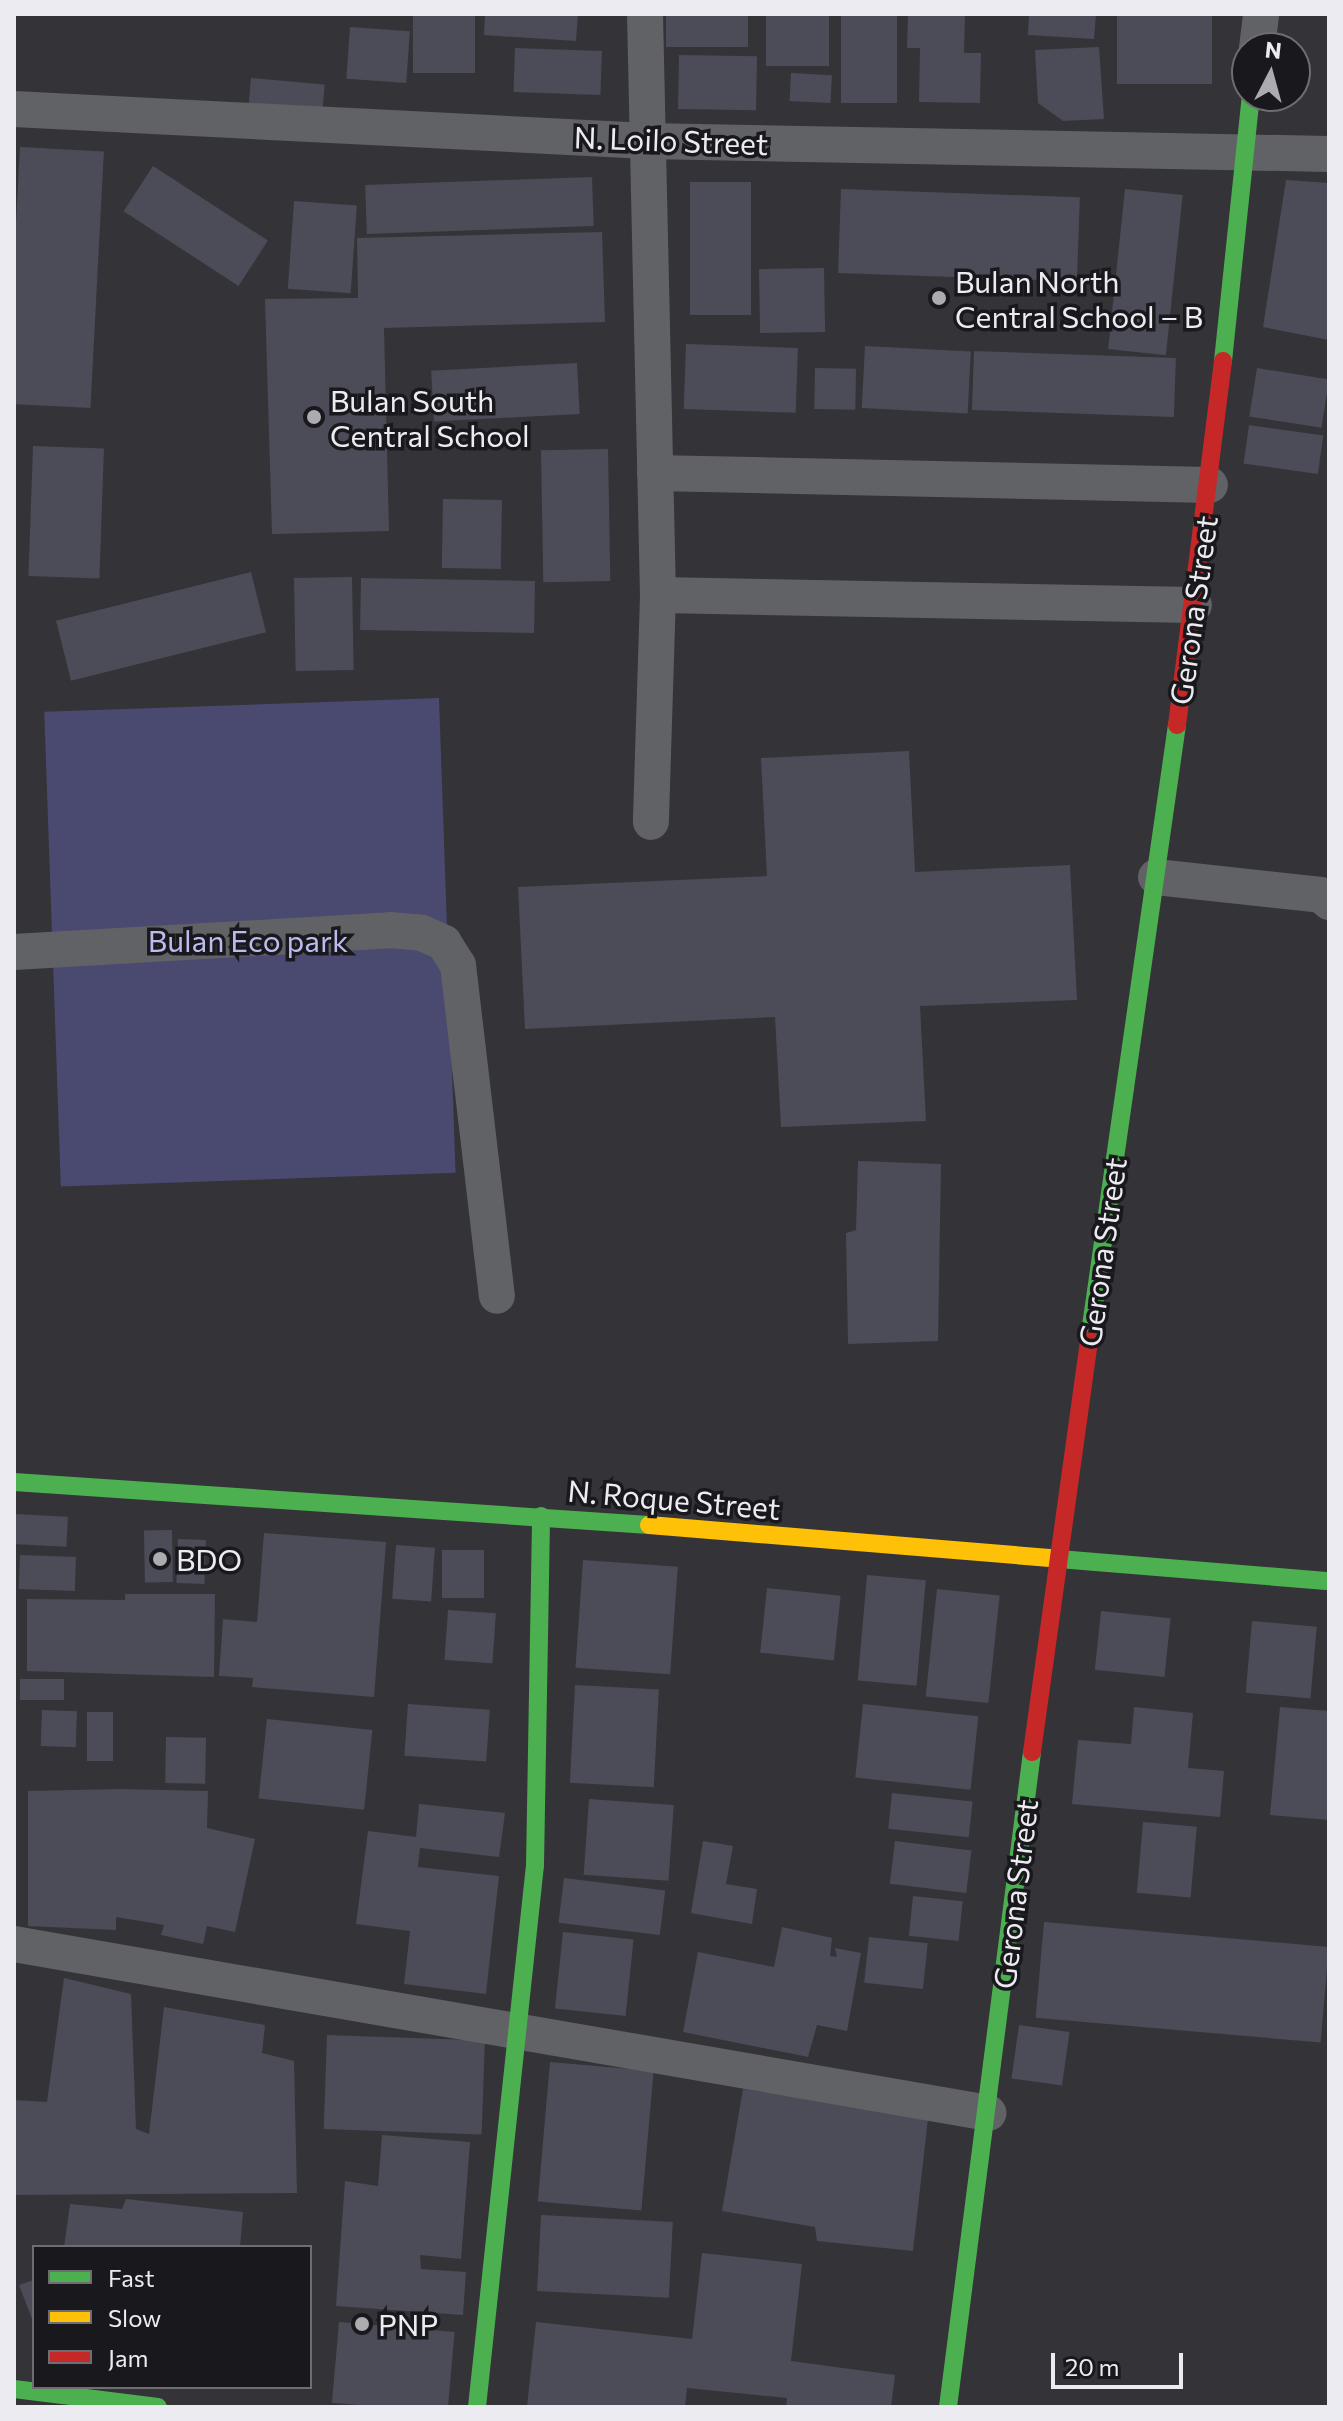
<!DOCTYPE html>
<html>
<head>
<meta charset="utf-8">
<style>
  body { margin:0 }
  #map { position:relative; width:1343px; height:2421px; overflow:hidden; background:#333338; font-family:Commissioner,sans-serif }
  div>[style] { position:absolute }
  .green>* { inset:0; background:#4a4970; transform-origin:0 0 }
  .building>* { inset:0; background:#4c4c59; transform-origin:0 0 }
  .street>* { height:36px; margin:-18px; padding:0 18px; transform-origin:18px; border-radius:18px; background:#616265 }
  .fast>* { height:18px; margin:-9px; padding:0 9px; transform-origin:9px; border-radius:9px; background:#4caf50 }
  .slow>* { height:18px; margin:-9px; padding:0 9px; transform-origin:9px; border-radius:9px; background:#ffc107 }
  .jam>* { height:18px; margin:-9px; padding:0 9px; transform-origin:9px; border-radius:9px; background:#c62828 }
  .dots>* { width:22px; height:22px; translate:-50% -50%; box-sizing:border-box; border:4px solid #19191d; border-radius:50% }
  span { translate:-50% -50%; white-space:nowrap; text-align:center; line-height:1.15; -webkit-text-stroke:7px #19191d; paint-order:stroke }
  .street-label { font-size:30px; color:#ebebf1 }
  .poi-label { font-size:30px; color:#ebebf1 }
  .left { translate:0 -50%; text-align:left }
  .park-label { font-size:30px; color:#bbbbf0 }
  .frame { position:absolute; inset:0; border:16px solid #ebebf1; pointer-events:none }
  .legend { position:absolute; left:32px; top:2245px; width:280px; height:144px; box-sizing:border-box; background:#19191d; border:2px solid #6d6d72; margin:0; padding:10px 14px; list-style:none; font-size:24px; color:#ebebf1 }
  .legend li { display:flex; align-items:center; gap:16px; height:40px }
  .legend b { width:40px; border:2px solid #6d6d72 }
  .north { position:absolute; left:1231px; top:32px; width:80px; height:80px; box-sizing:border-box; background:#19191d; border:2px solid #6d6d72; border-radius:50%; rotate:6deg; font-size:22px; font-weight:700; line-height:32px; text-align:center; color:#ebebf1 }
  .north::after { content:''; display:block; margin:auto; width:28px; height:36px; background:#ababb0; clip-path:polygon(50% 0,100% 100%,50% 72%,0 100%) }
  .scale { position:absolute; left:1051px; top:2353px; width:132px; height:36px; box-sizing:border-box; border:4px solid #ebebf1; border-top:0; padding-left:10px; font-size:24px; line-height:28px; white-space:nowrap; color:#ebebf1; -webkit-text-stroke:6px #19191d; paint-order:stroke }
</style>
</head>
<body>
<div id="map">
  <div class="green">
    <i style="left:439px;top:698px;width:475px;height:395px;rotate:88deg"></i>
  </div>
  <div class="building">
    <i style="left:413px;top:14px;width:62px;height:59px"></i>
    <i style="clip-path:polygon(485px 14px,578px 14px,576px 41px,484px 35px)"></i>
    <i style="left:666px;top:14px;width:82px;height:33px"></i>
    <i style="left:766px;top:14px;width:63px;height:52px"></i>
    <i style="left:841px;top:14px;width:56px;height:89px"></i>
    <i style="clip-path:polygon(908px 14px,965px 14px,964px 53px,981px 53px,980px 103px,919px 102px,920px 48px,907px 48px)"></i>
    <i style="clip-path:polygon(1029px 14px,1096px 14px,1094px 39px,1028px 35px)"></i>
    <i style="left:1117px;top:14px;width:95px;height:70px"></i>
    <i style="left:350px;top:27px;width:60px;height:52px;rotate:4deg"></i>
    <i style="clip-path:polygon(1099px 47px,1104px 119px,1063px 121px,1038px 103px,1035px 50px)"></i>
    <i style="left:515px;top:48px;width:87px;height:44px;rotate:2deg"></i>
    <i style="left:679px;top:55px;width:78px;height:54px;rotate:1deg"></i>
    <i style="left:791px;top:73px;width:41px;height:28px;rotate:3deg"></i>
    <i style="left:251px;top:78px;width:74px;height:34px;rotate:5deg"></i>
    <i style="left:20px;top:147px;width:84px;height:257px;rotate:3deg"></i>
    <i style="left:153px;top:166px;width:137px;height:54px;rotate:33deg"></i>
    <i style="left:592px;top:177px;width:49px;height:227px;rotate:88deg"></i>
    <i style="clip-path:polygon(1286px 180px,1329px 183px,1329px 340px,1263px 327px)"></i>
    <i style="left:690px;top:182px;width:61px;height:133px"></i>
    <i style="left:841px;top:189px;width:239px;height:84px;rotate:2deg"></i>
    <i style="left:1125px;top:189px;width:58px;height:161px;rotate:6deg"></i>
    <i style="left:294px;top:201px;width:63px;height:88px;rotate:4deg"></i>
    <i style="clip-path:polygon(602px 232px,605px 322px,384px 328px,389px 531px,272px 534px,265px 299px,358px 298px,357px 238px)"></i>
    <i style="left:824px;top:268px;width:64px;height:65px;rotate:89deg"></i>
    <i style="left:686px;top:344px;width:112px;height:65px;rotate:2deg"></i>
    <i style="left:865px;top:346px;width:106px;height:62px;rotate:3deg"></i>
    <i style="left:974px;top:351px;width:202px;height:59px;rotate:2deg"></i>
    <i style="left:577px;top:363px;width:51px;height:146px;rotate:87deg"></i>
    <i style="left:815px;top:368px;width:41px;height:41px;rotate:1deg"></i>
    <i style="left:1257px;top:368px;width:73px;height:49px;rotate:9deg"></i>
    <i style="left:1249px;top:425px;width:75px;height:39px;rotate:8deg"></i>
    <i style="left:33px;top:446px;width:71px;height:130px;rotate:2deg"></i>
    <i style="left:608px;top:449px;width:132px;height:67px;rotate:89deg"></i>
    <i style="left:443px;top:499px;width:59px;height:69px;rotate:1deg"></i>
    <i style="left:251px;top:572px;width:62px;height:201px;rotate:76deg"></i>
    <i style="left:352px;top:577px;width:93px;height:58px;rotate:89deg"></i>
    <i style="left:361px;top:578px;width:174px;height:52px;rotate:1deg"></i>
    <i style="clip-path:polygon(909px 751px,915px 872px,1070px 865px,1077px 1000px,920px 1006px,926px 1121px,781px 1127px,775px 1017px,525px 1029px,518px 887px,767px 876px,761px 758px)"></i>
    <i style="clip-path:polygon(858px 1161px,941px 1164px,938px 1341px,848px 1344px,846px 1233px,856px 1230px)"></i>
    <i style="left:14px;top:1514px;width:54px;height:30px;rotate:3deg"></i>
    <i style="left:172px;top:1530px;width:52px;height:28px;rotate:89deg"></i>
    <i style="clip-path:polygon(264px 1533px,386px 1542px,374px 1697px,252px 1687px,253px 1678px,219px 1676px,223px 1619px,257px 1622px)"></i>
    <i style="left:178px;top:1539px;width:28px;height:44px;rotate:2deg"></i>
    <i style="left:396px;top:1545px;width:39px;height:54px;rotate:4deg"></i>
    <i style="left:442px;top:1550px;width:42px;height:48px"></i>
    <i style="left:20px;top:1555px;width:56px;height:34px;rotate:2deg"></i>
    <i style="left:583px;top:1560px;width:95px;height:108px;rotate:4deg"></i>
    <i style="left:867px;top:1575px;width:59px;height:106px;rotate:5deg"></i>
    <i style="left:767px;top:1588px;width:74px;height:65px;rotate:6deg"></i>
    <i style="left:937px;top:1589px;width:63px;height:108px;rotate:6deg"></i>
    <i style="clip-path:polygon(125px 1594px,215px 1594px,214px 1677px,27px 1671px,27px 1599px,125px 1600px)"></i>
    <i style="left:448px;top:1610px;width:48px;height:50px;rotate:4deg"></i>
    <i style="left:1101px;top:1611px;width:70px;height:59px;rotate:6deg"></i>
    <i style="left:1252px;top:1621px;width:65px;height:72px;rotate:5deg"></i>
    <i style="left:64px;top:1679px;width:21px;height:44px;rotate:90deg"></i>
    <i style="left:575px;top:1685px;width:84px;height:98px;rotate:3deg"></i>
    <i style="left:408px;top:1704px;width:82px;height:52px;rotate:4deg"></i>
    <i style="left:863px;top:1704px;width:116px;height:74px;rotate:6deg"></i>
    <i style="clip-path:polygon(1134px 1707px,1193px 1713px,1188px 1768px,1224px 1771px,1220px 1817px,1072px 1804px,1078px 1740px,1131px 1744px)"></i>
    <i style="clip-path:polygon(1280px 1707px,1329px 1711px,1329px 1820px,1270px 1815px)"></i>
    <i style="left:42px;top:1710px;width:35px;height:36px;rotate:2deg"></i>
    <i style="left:87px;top:1712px;width:26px;height:49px"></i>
    <i style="left:267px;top:1719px;width:106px;height:80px;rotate:6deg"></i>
    <i style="left:166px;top:1737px;width:40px;height:46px;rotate:1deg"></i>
    <i style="clip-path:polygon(120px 1789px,208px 1791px,207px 1828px,255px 1839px,235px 1932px,207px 1926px,203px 1944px,161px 1935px,164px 1925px,116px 1917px,116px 1930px,28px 1926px,28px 1791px)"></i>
    <i style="left:892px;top:1793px;width:81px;height:36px;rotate:6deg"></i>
    <i style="left:589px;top:1799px;width:85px;height:76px;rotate:4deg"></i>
    <i style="clip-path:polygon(419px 1804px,505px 1813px,499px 1857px,420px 1848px,418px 1867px,499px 1876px,486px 1994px,404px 1984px,410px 1931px,356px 1924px,368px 1831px,416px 1837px)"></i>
    <i style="left:1143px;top:1822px;width:54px;height:71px;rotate:5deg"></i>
    <i style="clip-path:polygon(703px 1841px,733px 1846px,726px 1884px,757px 1889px,752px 1924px,691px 1913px)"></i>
    <i style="left:895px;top:1841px;width:77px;height:43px;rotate:7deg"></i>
    <i style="left:564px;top:1878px;width:102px;height:45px;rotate:7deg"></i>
    <i style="left:913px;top:1896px;width:50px;height:40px;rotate:6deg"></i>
    <i style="left:1044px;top:1922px;width:286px;height:96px;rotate:5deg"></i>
    <i style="clip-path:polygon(782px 1927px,832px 1938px,830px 1956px,837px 1957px,835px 1948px,861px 1953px,847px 2031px,817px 2025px,808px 2057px,683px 2032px,698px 1952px,774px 1967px)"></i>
    <i style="left:563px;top:1932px;width:71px;height:77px;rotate:6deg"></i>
    <i style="left:869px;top:1937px;width:59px;height:46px;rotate:6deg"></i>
    <i style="clip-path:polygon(64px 1978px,131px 1994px,136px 2129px,149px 2134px,164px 2007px,265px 2025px,262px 2053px,294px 2061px,297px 2193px,14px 2195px,14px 2100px,47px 2102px)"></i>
    <i style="left:1019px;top:2025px;width:51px;height:54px;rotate:8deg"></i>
    <i style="left:327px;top:2035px;width:158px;height:94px;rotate:2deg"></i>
    <i style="left:550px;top:2062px;width:104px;height:140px;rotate:5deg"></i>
    <i style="clip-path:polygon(743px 2089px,928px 2118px,913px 2251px,817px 2241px,815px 2227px,722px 2211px)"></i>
    <i style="clip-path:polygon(382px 2135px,470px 2142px,461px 2259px,420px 2255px,421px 2269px,466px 2272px,463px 2315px,336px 2306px,345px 2181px,378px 2186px)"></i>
    <i style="clip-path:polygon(126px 2199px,243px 2212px,240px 2247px,64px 2247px,70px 2204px,122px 2209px)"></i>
    <i style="left:541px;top:2215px;width:132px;height:76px;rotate:3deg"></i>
    <i style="clip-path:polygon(702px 2253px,802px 2264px,791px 2361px,895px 2375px,891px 2407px,786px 2407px,787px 2398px,687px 2388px,685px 2407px,527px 2407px,536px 2322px,692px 2339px)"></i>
    <i style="clip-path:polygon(34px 2280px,34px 2324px,19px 2285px)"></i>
    <i style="left:339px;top:2322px;width:116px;height:81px;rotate:5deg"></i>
  </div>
  <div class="street">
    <i style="left:645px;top:14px;width:581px;rotate:88.72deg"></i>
    <i style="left:658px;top:595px;width:227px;rotate:91.8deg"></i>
    <i style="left:1257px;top:48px;width:34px;rotate:-83deg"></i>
    <i style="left:14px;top:109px;width:634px;rotate:2.89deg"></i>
    <i style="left:647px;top:141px;width:682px;rotate:1.09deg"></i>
    <i style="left:655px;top:473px;width:555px;rotate:1.24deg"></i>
    <i style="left:658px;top:595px;width:536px;rotate:1.07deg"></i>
    <i style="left:1156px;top:877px;width:166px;rotate:6.2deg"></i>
    <i style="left:1321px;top:895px;width:11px;rotate:41deg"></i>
    <i style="left:14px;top:952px;width:377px;rotate:-3.3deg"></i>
    <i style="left:390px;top:930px;width:32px;rotate:5deg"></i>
    <i style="left:422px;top:933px;width:24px;rotate:24deg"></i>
    <i style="left:444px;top:943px;width:26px;rotate:58deg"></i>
    <i style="left:458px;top:965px;width:333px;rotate:83.3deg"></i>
    <i style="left:14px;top:1944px;width:989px;rotate:9.84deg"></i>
  </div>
  <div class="fast">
    <i style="left:1223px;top:361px;width:266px;rotate:-84deg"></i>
    <i style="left:1089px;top:1340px;width:621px;rotate:-81.86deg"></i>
    <i style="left:14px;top:1482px;width:636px;rotate:3.87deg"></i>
    <i style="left:1059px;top:1559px;width:271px;rotate:4.7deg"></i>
    <i style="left:14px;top:2389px;width:145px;rotate:7.1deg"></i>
    <i style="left:477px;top:2407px;width:545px;rotate:-83.89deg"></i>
    <i style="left:535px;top:1865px;width:349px;rotate:-89deg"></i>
    <i style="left:948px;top:2407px;width:660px;rotate:-82.69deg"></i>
  </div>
  <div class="slow">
    <i style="left:649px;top:1525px;width:411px;rotate:4.7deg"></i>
  </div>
  <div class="jam">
    <i style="left:1177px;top:725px;width:367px;rotate:-82.8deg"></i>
    <i style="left:1032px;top:1752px;width:416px;rotate:-82.1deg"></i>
  </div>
  <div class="dots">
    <i style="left:939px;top:298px;background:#ababb0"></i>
    <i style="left:314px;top:417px;background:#ababb0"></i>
    <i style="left:160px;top:1559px;background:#ababb0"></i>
    <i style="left:362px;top:2324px;background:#ababb0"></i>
  </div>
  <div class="street-label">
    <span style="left:671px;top:140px;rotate:2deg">N. Loilo Street</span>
    <span style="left:1193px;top:610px;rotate:-82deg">Gerona Street</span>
    <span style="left:1102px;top:1252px;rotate:-82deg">Gerona Street</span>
    <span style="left:674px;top:1499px;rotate:5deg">N. Roque Street</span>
    <span style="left:1015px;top:1894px;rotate:-83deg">Gerona Street</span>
  </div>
  <div class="poi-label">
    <span class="left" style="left:955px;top:298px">Bulan North<br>Central School – B</span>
    <span class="left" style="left:330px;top:417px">Bulan South<br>Central School</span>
    <span class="left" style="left:176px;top:1559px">BDO</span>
    <span class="left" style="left:378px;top:2324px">PNP</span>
  </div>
  <div class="park-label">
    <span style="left:248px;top:940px">Bulan Eco park</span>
  </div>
  <div class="frame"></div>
  <ul class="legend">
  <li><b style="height:10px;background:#4caf50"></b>Fast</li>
  <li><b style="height:10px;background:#ffc107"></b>Slow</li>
  <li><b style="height:10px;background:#c62828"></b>Jam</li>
  </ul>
  <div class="north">N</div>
  <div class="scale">20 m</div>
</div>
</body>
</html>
